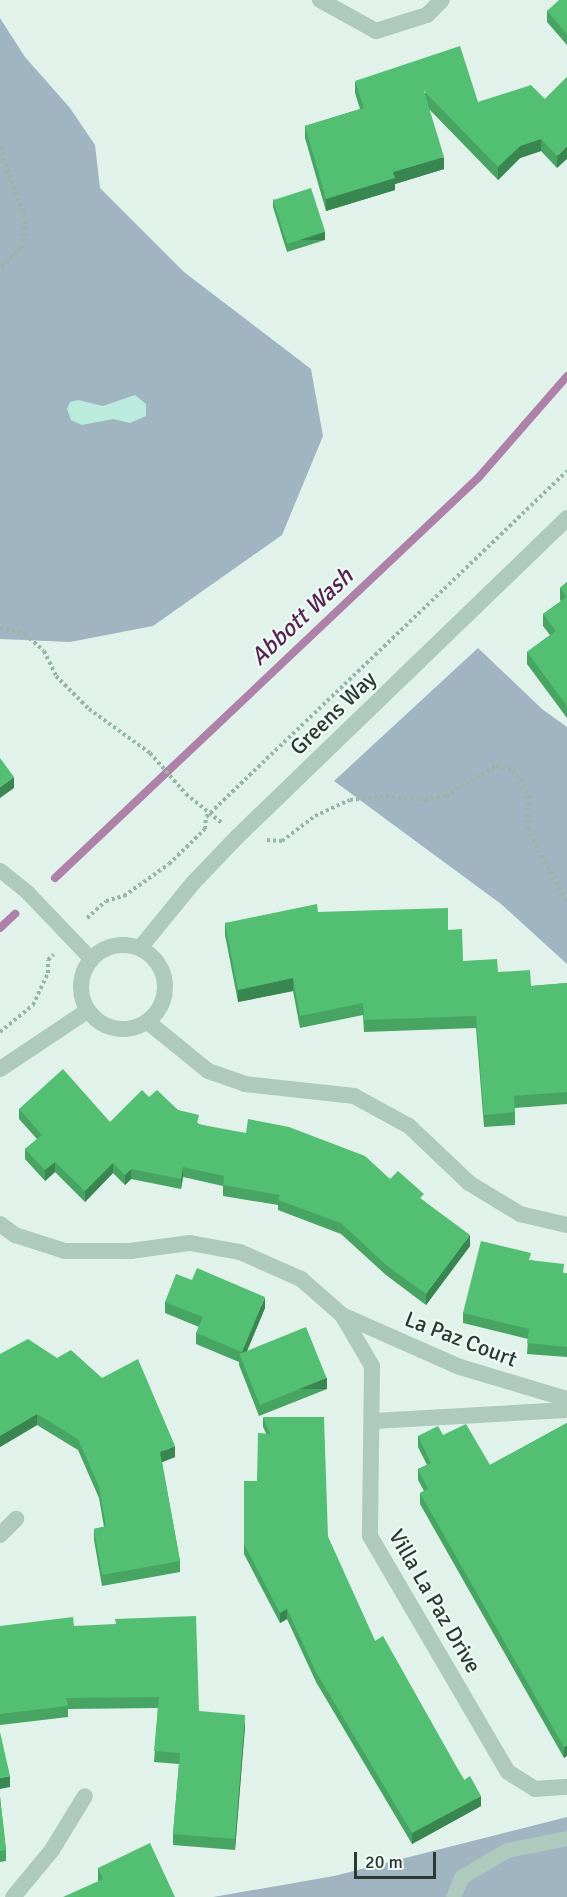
<!DOCTYPE html>
<html>
<head>
<meta charset="utf-8">
<style>
  body { margin:0 }
  #map { position:relative; width:567px; height:1897px; overflow:hidden; background:#e1f2eb; font-family:Signika,sans-serif }
  div>[style] { position:absolute }
  .green>* { inset:0; background:#a1b4c1 }
  .sand>* { inset:0; background:#baebdd }
  .stream>* { height:8px; margin:-4px; padding:0 4px; transform-origin:4px; border-radius:4px; background:#ae81a9 }
  .path>* { height:4px; margin-top:-2px; transform-origin:0; background:repeating-linear-gradient(90deg,#97b6a6 0 3px,transparent 0 6px) }
  .service>* { height:15px; margin:-7.5px; padding:0 7.5px; transform-origin:7.5px; border-radius:7.5px; background:#adcabc }
  .minor>* { height:16px; margin:-8px; padding:0 8px; transform-origin:8px; border-radius:8px; background:#adcabc }
  .minor>.ring { margin:-8px; padding:0; box-sizing:content-box; background:none; border:16px solid #adcabc; border-radius:50% }
  .wall>* { inset:0; background:#47a463 }
  .shaded-wall>* { inset:0; background:#398650; transform-origin:0 0 }
  .building>* { inset:0; background:#52bf73; transform-origin:0 0 }
  span { translate:-50% -50%; white-space:nowrap; text-align:center; line-height:1.15; -webkit-text-stroke:4.5px #edfaf5; paint-order:stroke }
  .street-label { font-size:22px; color:#2b3930 }
  .water-label { font-size:24px; color:#582252; font-style:italic }
  .scale { position:absolute; left:354px; top:1852px; width:82px; height:27px; box-sizing:border-box; border:3px solid #2b3930; border-top:0; padding-left:8px; font-size:18px; line-height:21px; white-space:nowrap; color:#2b3930; -webkit-text-stroke:4px #edfaf5; paint-order:stroke }
</style>
</head>
<body>
<div id="map">
  <div class="green">
    <i style="clip-path:polygon(0 18px,25px 57px,70px 108px,95px 145px,100px 188px,184px 272px,311px 369px,323px 436px,282px 535px,153px 626px,70px 642px,0 639px)"></i>
    <i style="clip-path:polygon(478px 648px,542px 709px,567px 727px,567px 964px,501px 904px,334px 781px)"></i>
    <i style="clip-path:polygon(567px 1817px,567px 1897px,213px 1897px,334px 1876px)"></i>
  </div>
  <div class="sand">
    <i style="clip-path:polygon(135px 395px,146px 404px,146px 416px,130px 423px,113px 419px,82px 425px,71px 420px,67px 409px,70px 402px,78px 400px,103px 406px)"></i>
  </div>
  <div class="stream">
    <i style="left:55px;top:878px;width:584px;rotate:-43.4deg"></i>
    <i style="left:479px;top:477px;width:134px;rotate:-48.9deg"></i>
    <i style="left:0;top:928px;width:21px;rotate:-43deg"></i>
  </div>
  <div class="path">
    <i style="left:0;top:147px;width:78px;rotate:70.6deg"></i>
    <i style="left:26px;top:221px;width:27px;rotate:100deg"></i>
    <i style="left:21px;top:248px;width:30px;rotate:135deg"></i>
    <i style="left:0;top:628px;width:26px;rotate:13deg"></i>
    <i style="left:25px;top:634px;width:25px;rotate:42deg"></i>
    <i style="left:44px;top:651px;width:28px;rotate:64deg"></i>
    <i style="left:56px;top:676px;width:47px;rotate:45deg"></i>
    <i style="left:89px;top:709px;width:75px;rotate:35.8deg"></i>
    <i style="left:150px;top:753px;width:55px;rotate:48.7deg"></i>
    <i style="left:186px;top:794px;width:46px;rotate:38.9deg"></i>
    <i style="left:267px;top:840px;width:15px;rotate:4deg"></i>
    <i style="left:282px;top:841px;width:41px;rotate:-37.1deg"></i>
    <i style="left:315px;top:816px;width:38px;rotate:-25deg"></i>
    <i style="left:350px;top:800px;width:36px;rotate:-6deg"></i>
    <i style="left:386px;top:796px;width:39px;rotate:6deg"></i>
    <i style="left:425px;top:800px;width:21px;rotate:-11deg"></i>
    <i style="left:446px;top:796px;width:58px;rotate:-31deg"></i>
    <i style="left:496px;top:766px;width:17px;rotate:13deg"></i>
    <i style="left:513px;top:770px;width:31px;rotate:58deg"></i>
    <i style="left:529px;top:796px;width:33px;rotate:92deg"></i>
    <i style="left:528px;top:829px;width:84px;rotate:62.2deg"></i>
    <i style="left:87px;top:918px;width:25px;rotate:-42deg"></i>
    <i style="left:106px;top:901px;width:19px;rotate:-16deg"></i>
    <i style="left:124px;top:896px;width:55px;rotate:-35.4deg"></i>
    <i style="left:169px;top:864px;width:50px;rotate:-44.2deg"></i>
    <i style="left:205px;top:829px;width:12px;rotate:-85deg"></i>
    <i style="left:206px;top:817px;width:500px;rotate:-43.78deg"></i>
    <i style="left:0;top:1032px;width:43px;rotate:-39.3deg"></i>
    <i style="left:33px;top:1005px;width:35px;rotate:-65deg"></i>
    <i style="left:48px;top:973px;width:13px;rotate:-90deg"></i>
    <i style="left:48px;top:960px;width:8px;rotate:-45deg"></i>
  </div>
  <div class="service">
    <i style="left:0;top:870px;width:36px;rotate:39deg"></i>
    <i style="left:28px;top:893px;width:91px;rotate:46.3deg"></i>
    <i style="left:453px;top:1897px;width:22px;rotate:-68deg"></i>
    <i style="left:461px;top:1877px;width:53px;rotate:-30.4deg"></i>
    <i style="left:507px;top:1850px;width:61px;rotate:-11.3deg"></i>
  </div>
  <div class="minor">
    <i style="left:320px;top:0;width:64px;rotate:29deg"></i>
    <i style="left:376px;top:31px;width:53px;rotate:-17.4deg"></i>
    <i style="left:427px;top:15px;width:21px;rotate:-45deg"></i>
    <i class="ring" style="left:81px;top:945px;width:68px;height:68px"></i>
    <i style="left:140px;top:948px;width:84px;rotate:-50.8deg"></i>
    <i style="left:193px;top:883px;width:65px;rotate:-46.2deg"></i>
    <i style="left:238px;top:836px;width:458px;rotate:-44deg"></i>
    <i style="left:148px;top:1022px;width:77px;rotate:39.2deg"></i>
    <i style="left:208px;top:1071px;width:39px;rotate:19deg"></i>
    <i style="left:245px;top:1084px;width:110px;rotate:6.3deg"></i>
    <i style="left:354px;top:1096px;width:63px;rotate:28.6deg"></i>
    <i style="left:409px;top:1126px;width:83px;rotate:43.5deg"></i>
    <i style="left:469px;top:1183px;width:60px;rotate:31.3deg"></i>
    <i style="left:520px;top:1214px;width:48px;rotate:13.2deg"></i>
    <i style="left:0;top:1069px;width:105px;rotate:-33.7deg"></i>
    <i style="left:0;top:1224px;width:19px;rotate:36deg"></i>
    <i style="left:15px;top:1235px;width:52px;rotate:17.7deg"></i>
    <i style="left:65px;top:1251px;width:65px"></i>
    <i style="left:130px;top:1251px;width:61px;rotate:-7.6deg"></i>
    <i style="left:190px;top:1243px;width:51px;rotate:10.2deg"></i>
    <i style="left:240px;top:1252px;width:67px;rotate:23.9deg"></i>
    <i style="left:301px;top:1279px;width:55px;rotate:41.3deg"></i>
    <i style="left:342px;top:1315px;width:59px;rotate:59.5deg"></i>
    <i style="left:372px;top:1366px;width:170px;rotate:90.7deg"></i>
    <i style="left:370px;top:1536px;width:273px;rotate:59.7deg"></i>
    <i style="left:508px;top:1772px;width:32px;rotate:32deg"></i>
    <i style="left:535px;top:1789px;width:32px;rotate:-4deg"></i>
    <i style="left:342px;top:1315px;width:129px;rotate:23.8deg"></i>
    <i style="left:460px;top:1367px;width:112px;rotate:16.7deg"></i>
    <i style="left:374px;top:1421px;width:193px;rotate:-3.3deg"></i>
    <i style="left:0;top:1535px;width:23px;rotate:-45deg"></i>
    <i style="left:13px;top:1897px;width:61px;rotate:-50.3deg"></i>
    <i style="left:52px;top:1850px;width:63px;rotate:-58.6deg"></i>
  </div>
  <div class="wall">
    <i style="clip-path:polygon(567px 0,567px 45px,547px 22px,547px 11px)"></i>
    <i style="clip-path:polygon(567px 77px,557px 168px,541px 151px,520px 158px,498px 180px,429px 109px,444px 169px,395px 184px,395px 190px,326px 211px,305px 138px,305px 126px,360px 109px,355px 93px,355px 81px,478px 102px,545px 99px)"></i>
    <i style="clip-path:polygon(273px 199px,325px 240px,287px 252px,273px 207px)"></i>
    <i style="clip-path:polygon(567px 582px,567px 718px,527px 664px,527px 652px,550px 635px,543px 626px,543px 614px,561px 601px,560px 600px,560px 588px)"></i>
    <i style="clip-path:polygon(318px 912px,448px 930px,463px 961px,498px 972px,531px 986px,567px 983px,567px 1104px,515px 1108px,515px 1125px,484px 1127px,476px 1028px,364px 1032px,363px 1015px,300px 1028px,293px 991px,238px 1002px,225px 935px,225px 923px)"></i>
    <i style="clip-path:polygon(149px 1097px,178px 1110px,199px 1124px,390px 1179px,424px 1201px,470px 1246px,426px 1305px,386px 1275px,341px 1234px,278px 1210px,278px 1205px,223px 1196px,223px 1186px,183px 1177px,181px 1189px,131px 1179px,125px 1185px,113px 1173px,85px 1202px,55px 1172px,45px 1181px,25px 1159px,25px 1149px,37px 1139px,19px 1119px,19px 1109px,110px 1122px)"></i>
    <i style="clip-path:polygon(531px 1260px,564px 1273px,567px 1273px,567px 1357px,527px 1354px,528px 1339px,463px 1323px,463px 1313px)"></i>
    <i style="clip-path:polygon(192px 1280px,265px 1308px,247px 1351px,327px 1389px,259px 1416px,239px 1365px,239px 1362px,196px 1344px,196px 1333px,199px 1327px,165px 1313px,165px 1302px)"></i>
    <i style="clip-path:polygon(0 1354px,175px 1457px,162px 1462px,180px 1561px,180px 1572px,102px 1586px,94px 1540px,94px 1529px,104px 1527px,99px 1498px,78px 1450px,37px 1425px,0 1447px)"></i>
    <i style="clip-path:polygon(263px 1417px,328px 1537px,375px 1641px,481px 1806px,412px 1844px,316px 1682px,287px 1619px,280px 1623px,244px 1554px,244px 1481px,257px 1481px,266px 1433px,263px 1427px)"></i>
    <i style="clip-path:polygon(567px 1423px,564px 1758px,420px 1504px,420px 1493px,424px 1491px,418px 1480px,418px 1469px,427px 1465px,418px 1447px,418px 1436px,443px 1435px,490px 1465px)"></i>
    <i style="clip-path:polygon(0 1626px,74px 1626px,199px 1711px,245px 1726px,235px 1850px,173px 1845px,173px 1834px,179px 1764px,154px 1762px,158px 1708px,68px 1709px,68px 1717px,0 1725px)"></i>
    <i style="clip-path:polygon(0 1797px,6px 1850px,6px 1861px,0 1862px)"></i>
    <i style="clip-path:polygon(98px 1868px,175px 1897px,98px 1881px)"></i>
  </div>
  <div class="shaded-wall">
    <i style="clip-path:polygon(541px 139px,541px 151px,520px 158px,498px 180px,498px 167px,520px 146px)"></i>
    <i style="clip-path:polygon(567px 146px,567px 159px,557px 168px,557px 156px)"></i>
    <i style="clip-path:polygon(444px 157px,444px 169px,395px 184px,395px 190px,326px 211px,326px 199px,393px 172px)"></i>
    <i style="left:325px;top:232px;width:8px;height:40px;rotate:90deg"></i>
    <i style="clip-path:polygon(14px 777px,14px 788px,0 798px,0 787px)"></i>
    <i style="clip-path:polygon(293px 978px,293px 991px,238px 1002px,238px 990px)"></i>
    <i style="clip-path:polygon(55px 1162px,55px 1172px,45px 1181px,45px 1170px)"></i>
    <i style="clip-path:polygon(113px 1163px,113px 1173px,85px 1202px,85px 1191px)"></i>
    <i style="clip-path:polygon(183px 1167px,183px 1177px,181px 1189px,181px 1179px)"></i>
    <i style="clip-path:polygon(131px 1169px,131px 1179px,125px 1185px,125px 1175px)"></i>
    <i style="clip-path:polygon(470px 1235px,470px 1246px,426px 1305px,426px 1294px)"></i>
    <i style="clip-path:polygon(265px 1297px,265px 1308px,242px 1363px,242px 1352px)"></i>
    <i style="left:327px;top:1378px;width:11px;height:73px;rotate:90deg"></i>
    <i style="clip-path:polygon(37px 1414px,37px 1425px,0 1447px,0 1436px)"></i>
    <i style="clip-path:polygon(175px 1446px,175px 1457px,160px 1463px,160px 1452px)"></i>
    <i style="clip-path:polygon(287px 1609px,287px 1619px,280px 1623px,280px 1613px)"></i>
    <i style="clip-path:polygon(245px 1715px,245px 1726px,235px 1850px,235px 1839px)"></i>
    <i style="clip-path:polygon(567px 1745px,567px 1756px,564px 1758px,564px 1747px)"></i>
    <i style="clip-path:polygon(10px 1776px,10px 1787px,0 1789px,0 1778px)"></i>
    <i style="clip-path:polygon(481px 1796px,481px 1806px,412px 1844px,412px 1833px)"></i>
  </div>
  <div class="building">
    <i style="clip-path:polygon(559px 0,567px 0,567px 34px,547px 11px)"></i>
    <i style="clip-path:polygon(460px 46px,478px 102px,531px 85px,545px 99px,567px 77px,567px 146px,557px 156px,541px 139px,520px 146px,498px 167px,424px 91px,444px 157px,393px 172px,395px 178px,326px 199px,305px 126px,364px 108px,355px 81px)"></i>
    <i style="left:311px;top:188px;width:46px;height:40px;rotate:72deg"></i>
    <i style="clip-path:polygon(567px 582px,567px 706px,527px 652px,556px 631px,543px 614px,567px 597px,560px 588px)"></i>
    <i style="clip-path:polygon(0 758px,14px 777px,0 787px)"></i>
    <i style="clip-path:polygon(317px 904px,318px 912px,448px 908px,448px 930px,462px 929px,463px 961px,497px 959px,498px 972px,530px 970px,531px 986px,567px 983px,567px 1092px,514px 1096px,515px 1112px,484px 1115px,476px 1016px,364px 1020px,363px 1003px,300px 1016px,293px 978px,238px 990px,225px 923px)"></i>
    <i style="clip-path:polygon(63px 1069px,110px 1122px,142px 1090px,149px 1097px,157px 1090px,178px 1110px,199px 1115px,197px 1124px,246px 1133px,248px 1119px,289px 1127px,365px 1156px,390px 1179px,398px 1171px,424px 1194px,420px 1198px,470px 1235px,426px 1294px,386px 1265px,341px 1223px,278px 1200px,280px 1195px,223px 1185px,224px 1176px,183px 1167px,181px 1179px,131px 1169px,125px 1175px,113px 1163px,85px 1191px,55px 1162px,45px 1170px,25px 1149px,42px 1135px,19px 1109px)"></i>
    <i style="clip-path:polygon(481px 1241px,531px 1253px,529px 1260px,564px 1264px,563px 1273px,567px 1273px,567px 1347px,527px 1343px,529px 1329px,463px 1313px)"></i>
    <i style="clip-path:polygon(197px 1268px,265px 1297px,242px 1352px,196px 1333px,203px 1317px,165px 1302px,176px 1274px,192px 1280px)"></i>
    <i style="left:306px;top:1327px;width:55px;height:72px;rotate:68deg"></i>
    <i style="clip-path:polygon(28px 1339px,57px 1358px,71px 1350px,102px 1378px,138px 1359px,175px 1446px,160px 1452px,180px 1561px,102px 1575px,94px 1529px,106px 1526px,99px 1487px,78px 1439px,37px 1414px,0 1436px,0 1354px)"></i>
    <i style="clip-path:polygon(263px 1417px,324px 1417px,328px 1537px,375px 1641px,383px 1636px,464px 1780px,470px 1776px,481px 1796px,412px 1833px,316px 1672px,287px 1609px,280px 1613px,244px 1544px,244px 1481px,257px 1481px,258px 1433px,270px 1434px)"></i>
    <i style="clip-path:polygon(567px 1423px,567px 1745px,564px 1747px,420px 1493px,428px 1489px,418px 1469px,431px 1463px,418px 1436px,438px 1426px,443px 1435px,466px 1424px,490px 1465px)"></i>
    <i style="clip-path:polygon(196px 1616px,199px 1711px,245px 1715px,235px 1839px,173px 1834px,180px 1753px,154px 1751px,159px 1697px,66px 1698px,68px 1706px,0 1714px,0 1626px,73px 1617px,74px 1626px,116px 1624px,115px 1619px)"></i>
    <i style="clip-path:polygon(0 1732px,10px 1776px,0 1778px)"></i>
    <i style="clip-path:polygon(0 1797px,6px 1850px,0 1851px)"></i>
    <i style="clip-path:polygon(150px 1843px,175px 1897px,63px 1897px,103px 1879px,98px 1868px)"></i>
  </div>
  <div class="street-label">
    <span style="left:333px;top:713px;rotate:-44deg">Greens Way</span>
    <span style="left:461px;top:1339px;rotate:21deg">La Paz Court</span>
    <span style="left:435px;top:1601px;rotate:60deg">Villa La Paz Drive</span>
  </div>
  <div class="water-label">
    <span style="left:302px;top:617px;rotate:-43deg">Abbott Wash</span>
  </div>
  <div class="scale">20 m</div>
</div>
</body>
</html>
